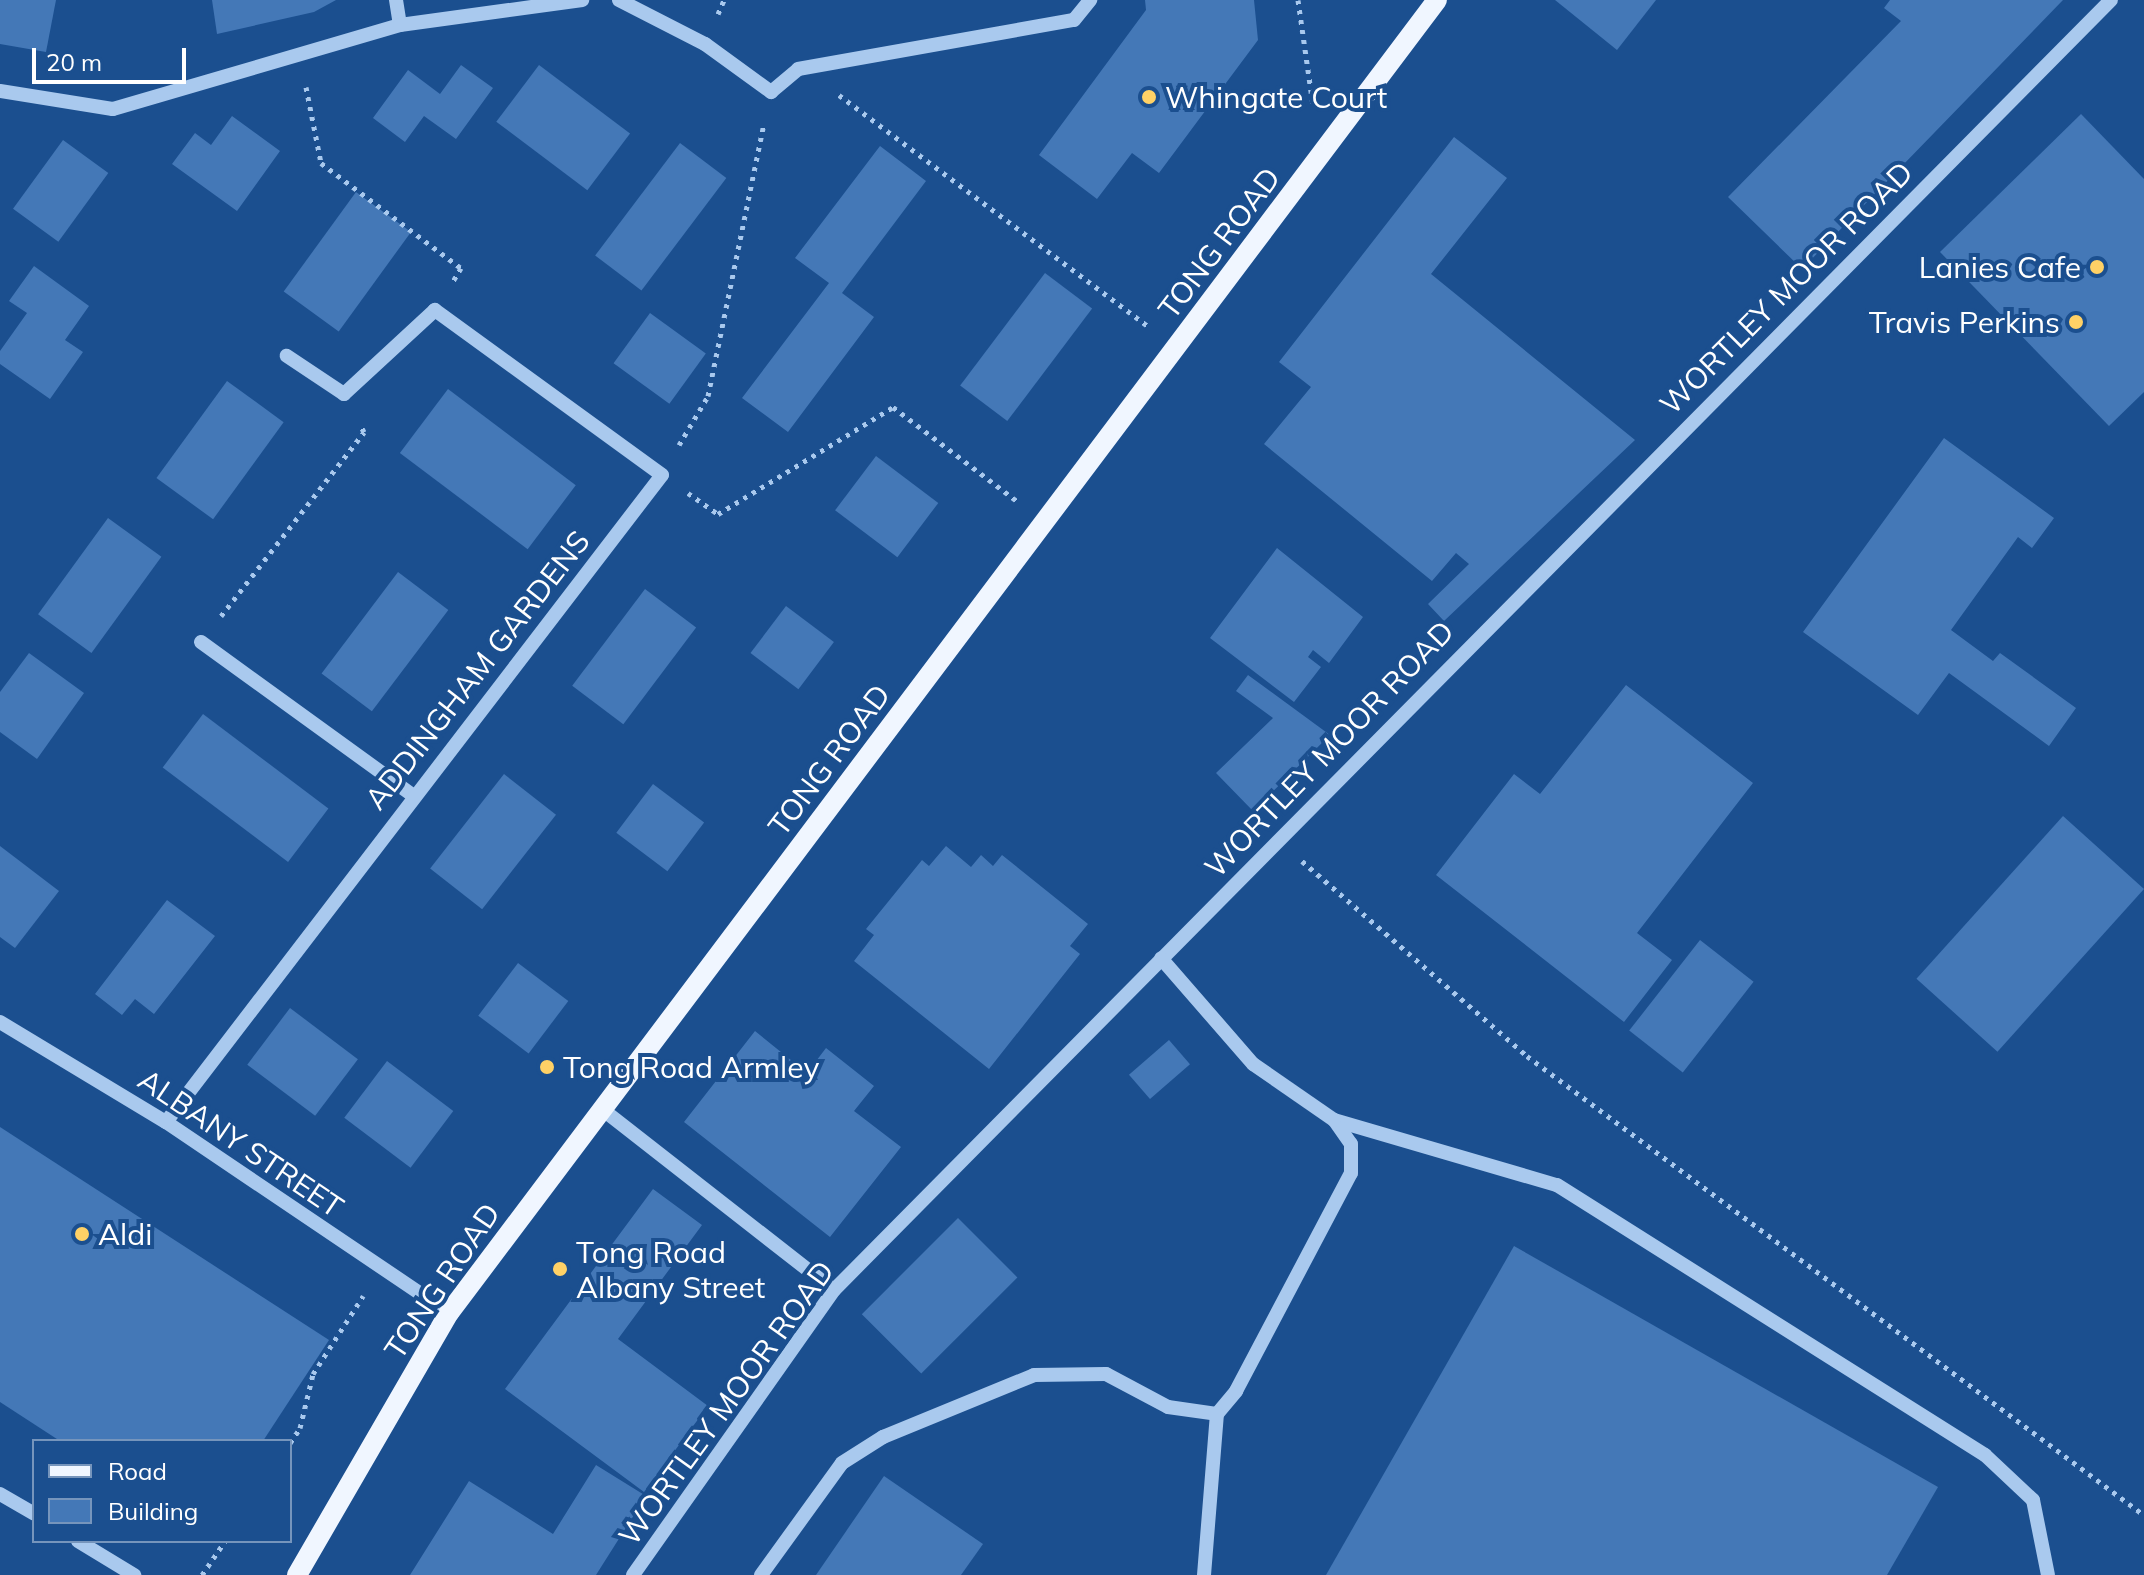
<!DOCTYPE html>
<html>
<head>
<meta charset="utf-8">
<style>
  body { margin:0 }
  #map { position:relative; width:2144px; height:1575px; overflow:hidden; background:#1b4f8f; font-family:Mulish,sans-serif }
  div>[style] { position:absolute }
  .building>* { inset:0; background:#4478b7; transform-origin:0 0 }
  .path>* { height:5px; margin-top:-2.5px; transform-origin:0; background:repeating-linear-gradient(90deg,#a9c9ee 0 4px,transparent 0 10px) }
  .minor>* { height:14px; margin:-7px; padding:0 7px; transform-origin:7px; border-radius:7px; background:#a9c9ee }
  .major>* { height:20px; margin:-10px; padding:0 10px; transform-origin:10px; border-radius:10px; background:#f0f6ff }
  .dots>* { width:22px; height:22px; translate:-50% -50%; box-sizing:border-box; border:4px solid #1b4f8f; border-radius:50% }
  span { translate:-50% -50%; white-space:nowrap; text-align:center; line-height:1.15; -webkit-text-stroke:8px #1b4f8f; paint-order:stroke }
  .poi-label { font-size:30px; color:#fff }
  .left { translate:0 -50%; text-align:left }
  .right { translate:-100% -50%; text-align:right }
  .street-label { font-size:30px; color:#fff }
  .legend { position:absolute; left:32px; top:1439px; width:260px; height:104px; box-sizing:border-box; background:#1b4f8f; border:2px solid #7695bc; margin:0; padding:10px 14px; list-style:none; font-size:24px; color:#fff }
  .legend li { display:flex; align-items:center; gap:16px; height:40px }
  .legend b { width:40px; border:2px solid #7695bc }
  .scale { position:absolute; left:32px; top:48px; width:154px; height:36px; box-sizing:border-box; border:4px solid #fff; border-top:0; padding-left:10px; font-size:24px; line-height:28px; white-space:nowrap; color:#fff; -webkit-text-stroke:6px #1b4f8f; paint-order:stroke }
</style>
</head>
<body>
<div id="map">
  <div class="building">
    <i style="clip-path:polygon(0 0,56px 0,46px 52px,0 44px)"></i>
    <i style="clip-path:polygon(212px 0,336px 0,314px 12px,217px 34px)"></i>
    <i style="clip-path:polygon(1145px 0,1254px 0,1258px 40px,1159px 173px,1132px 153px,1097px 199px,1039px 155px,1146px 10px)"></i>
    <i style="clip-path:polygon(1555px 0,1656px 0,1617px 50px)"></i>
    <i style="clip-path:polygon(1890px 0,2063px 0,1802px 269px,1728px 197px,1901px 21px,1884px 8px)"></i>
    <i style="clip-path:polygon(461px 65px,493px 88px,456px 139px,424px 116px,405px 142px,373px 118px,408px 70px,440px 94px)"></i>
    <i style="left:539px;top:65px;width:114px;height:71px;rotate:37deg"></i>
    <i style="clip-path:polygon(2081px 114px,2144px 179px,2144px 392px,2109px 426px,1940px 252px)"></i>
    <i style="clip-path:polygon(232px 116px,280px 151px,237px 211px,172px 164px,195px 133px,211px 145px)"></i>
    <i style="clip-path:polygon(1454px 137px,1507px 178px,1431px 274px,1635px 440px,1444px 621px,1428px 604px,1469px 564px,1456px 553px,1432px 581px,1264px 444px,1311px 387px,1279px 362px)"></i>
    <i style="left:63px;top:140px;width:56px;height:85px;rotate:36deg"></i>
    <i style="left:680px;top:143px;width:58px;height:141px;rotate:37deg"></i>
    <i style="clip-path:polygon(880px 146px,926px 181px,842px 293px,874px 317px,788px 432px,742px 398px,829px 283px,795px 258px)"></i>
    <i style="left:356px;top:192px;width:68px;height:123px;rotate:36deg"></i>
    <i style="clip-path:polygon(34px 266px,89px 306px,65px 340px,83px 352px,50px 399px,0 364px,0 351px,27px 313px,9px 301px)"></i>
    <i style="left:1045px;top:273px;width:59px;height:141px;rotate:37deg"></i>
    <i style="left:650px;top:313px;width:69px;height:62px;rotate:36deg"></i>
    <i style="left:227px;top:381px;width:70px;height:120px;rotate:36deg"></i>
    <i style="left:448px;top:389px;width:160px;height:80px;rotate:37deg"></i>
    <i style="clip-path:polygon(1944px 438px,2054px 518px,2032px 548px,2018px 537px,1951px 630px,1993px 661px,2000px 653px,2076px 708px,2049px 746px,1949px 673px,1918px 715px,1803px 632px)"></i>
    <i style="left:876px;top:456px;width:78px;height:68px;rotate:37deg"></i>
    <i style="left:108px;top:518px;width:66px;height:119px;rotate:36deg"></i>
    <i style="clip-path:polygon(1277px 548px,1363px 617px,1329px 663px,1313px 650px,1308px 657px,1321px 667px,1294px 702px,1210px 638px)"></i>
    <i style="left:398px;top:572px;width:63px;height:127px;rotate:37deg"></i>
    <i style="left:645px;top:589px;width:64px;height:121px;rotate:37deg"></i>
    <i style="left:786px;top:606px;width:60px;height:59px;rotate:37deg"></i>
    <i style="clip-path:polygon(29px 653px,84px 693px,37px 759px,0 732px,0 692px)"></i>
    <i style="clip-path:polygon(1248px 675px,1330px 735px,1253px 811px,1216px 773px,1273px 718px,1236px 691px)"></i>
    <i style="clip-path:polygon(1626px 685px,1753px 783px,1637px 933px,1672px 960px,1624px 1022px,1436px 875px,1514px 774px,1540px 794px)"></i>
    <i style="left:203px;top:714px;width:157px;height:67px;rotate:37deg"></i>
    <i style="left:504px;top:774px;width:66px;height:120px;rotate:38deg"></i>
    <i style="left:653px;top:784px;width:64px;height:61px;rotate:37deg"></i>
    <i style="left:2063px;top:816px;width:109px;height:219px;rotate:42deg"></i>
    <i style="clip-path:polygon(0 846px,59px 891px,15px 948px,0 937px)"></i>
    <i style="clip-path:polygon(946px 846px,971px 867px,981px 855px,993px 866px,1002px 855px,1088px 924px,1070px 946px,1080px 954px,989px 1069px,854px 961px,874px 935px,866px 929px,922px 860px,929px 866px)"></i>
    <i style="clip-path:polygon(167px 900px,215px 936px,154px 1014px,135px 999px,122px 1015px,95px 994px)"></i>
    <i style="left:1700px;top:940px;width:68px;height:115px;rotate:38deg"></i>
    <i style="left:518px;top:963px;width:63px;height:66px;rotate:37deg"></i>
    <i style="left:290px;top:1008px;width:85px;height:71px;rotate:37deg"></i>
    <i style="clip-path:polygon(755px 1031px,807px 1073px,826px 1048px,874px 1086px,854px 1111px,901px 1147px,830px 1237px,684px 1122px)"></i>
    <i style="left:1169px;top:1040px;width:32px;height:53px;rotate:49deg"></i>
    <i style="left:387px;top:1061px;width:83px;height:71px;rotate:37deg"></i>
    <i style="clip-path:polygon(0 1127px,329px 1340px,263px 1441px,60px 1441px,0 1402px)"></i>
    <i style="clip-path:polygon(653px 1189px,702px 1225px,618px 1339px,708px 1406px,644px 1492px,505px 1389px)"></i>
    <i style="left:958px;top:1218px;width:84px;height:136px;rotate:45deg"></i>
    <i style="clip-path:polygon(1514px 1246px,1938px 1487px,1887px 1575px,1326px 1575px)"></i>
    <i style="clip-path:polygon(596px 1465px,646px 1496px,596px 1575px,410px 1575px,469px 1481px,553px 1534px)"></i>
    <i style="clip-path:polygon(884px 1476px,983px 1544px,961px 1575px,816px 1575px)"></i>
  </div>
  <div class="path">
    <i style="left:1298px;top:0;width:106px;rotate:81.9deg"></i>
    <i style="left:718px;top:14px;width:15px;rotate:-67deg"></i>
    <i style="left:306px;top:87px;width:77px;rotate:78.8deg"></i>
    <i style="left:321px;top:163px;width:175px;rotate:36.9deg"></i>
    <i style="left:461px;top:268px;width:17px;rotate:121deg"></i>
    <i style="left:839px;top:95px;width:386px;rotate:36.8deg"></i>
    <i style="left:679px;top:445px;width:57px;rotate:-59.4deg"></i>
    <i style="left:708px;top:396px;width:278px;rotate:-78.4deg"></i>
    <i style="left:688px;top:493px;width:37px;rotate:35deg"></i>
    <i style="left:718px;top:514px;width:205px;rotate:-31.4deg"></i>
    <i style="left:893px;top:407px;width:156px;rotate:37.2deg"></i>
    <i style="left:221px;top:616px;width:233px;rotate:-52.1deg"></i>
    <i style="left:364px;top:432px;width:9px;rotate:-117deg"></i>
    <i style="left:1302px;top:861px;width:298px;rotate:40.9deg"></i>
    <i style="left:1527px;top:1056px;width:769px;rotate:36.65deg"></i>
    <i style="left:290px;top:1443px;width:18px;rotate:-56deg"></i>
    <i style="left:300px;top:1428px;width:56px;rotate:-76.5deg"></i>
    <i style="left:313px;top:1374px;width:93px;rotate:-57.3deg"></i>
    <i style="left:202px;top:1575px;width:41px;rotate:-55.9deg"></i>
  </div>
  <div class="minor">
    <i style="left:396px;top:0;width:25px;rotate:81deg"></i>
    <i style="left:619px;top:0;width:97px;rotate:27.1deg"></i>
    <i style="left:705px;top:44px;width:82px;rotate:36deg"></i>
    <i style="left:771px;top:92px;width:35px;rotate:-40deg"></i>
    <i style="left:798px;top:69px;width:280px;rotate:-10.1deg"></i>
    <i style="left:1074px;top:20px;width:26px;rotate:-51deg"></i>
    <i style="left:0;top:91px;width:114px;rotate:9.1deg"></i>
    <i style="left:113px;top:109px;width:299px;rotate:-16.3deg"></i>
    <i style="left:400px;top:25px;width:184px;rotate:-7.8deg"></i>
    <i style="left:201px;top:642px;width:259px;rotate:35.9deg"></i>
    <i style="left:0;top:1022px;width:194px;rotate:31.1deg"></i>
    <i style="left:166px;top:1122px;width:341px;rotate:34deg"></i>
    <i style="left:602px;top:1109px;width:294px;rotate:38deg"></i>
    <i style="left:1334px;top:1120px;width:232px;rotate:16.3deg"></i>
    <i style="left:1557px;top:1185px;width:506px;rotate:32.25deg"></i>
    <i style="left:1985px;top:1455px;width:66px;rotate:43.2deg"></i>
    <i style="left:2033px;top:1500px;width:76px;rotate:78.7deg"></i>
    <i style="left:166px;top:1122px;width:815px;rotate:-52.53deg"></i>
    <i style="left:662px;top:475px;width:281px;rotate:-144deg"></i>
    <i style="left:435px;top:310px;width:124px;rotate:137.3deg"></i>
    <i style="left:344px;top:394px;width:69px;rotate:-146.3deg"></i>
    <i style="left:0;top:1494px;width:39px;rotate:30deg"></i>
    <i style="left:78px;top:1541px;width:66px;rotate:31.3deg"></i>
    <i style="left:633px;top:1575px;width:349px;rotate:-54.8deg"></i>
    <i style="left:834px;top:1290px;width:1815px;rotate:-45.29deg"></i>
    <i style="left:761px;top:1575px;width:138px;rotate:-54.1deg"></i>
    <i style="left:842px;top:1463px;width:49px;rotate:-32.4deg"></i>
    <i style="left:883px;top:1437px;width:163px;rotate:-22.3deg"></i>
    <i style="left:1034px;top:1375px;width:72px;rotate:-0.8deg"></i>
    <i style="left:1106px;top:1374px;width:70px;rotate:28deg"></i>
    <i style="left:1168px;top:1407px;width:49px;rotate:8.1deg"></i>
    <i style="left:1217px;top:1414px;width:30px;rotate:-50deg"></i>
    <i style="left:1236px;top:1391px;width:246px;rotate:-62.2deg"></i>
    <i style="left:1351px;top:1173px;width:29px;rotate:-90deg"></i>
    <i style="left:1351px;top:1144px;width:29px;rotate:-125deg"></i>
    <i style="left:1334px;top:1120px;width:98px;rotate:-145.3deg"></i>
    <i style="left:1253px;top:1064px;width:140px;rotate:-131deg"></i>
    <i style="left:1204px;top:1575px;width:162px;rotate:-85.4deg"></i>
  </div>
  <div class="major">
    <i style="left:297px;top:1575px;width:303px;rotate:-59.9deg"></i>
    <i style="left:449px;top:1313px;width:1643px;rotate:-53.04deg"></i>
  </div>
  <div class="dots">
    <i style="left:1149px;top:97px;background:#ffd166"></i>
    <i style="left:2097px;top:267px;background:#ffd166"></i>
    <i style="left:2076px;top:322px;background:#ffd166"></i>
    <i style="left:547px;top:1067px;background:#ffd166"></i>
    <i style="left:82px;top:1234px;background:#ffd166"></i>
    <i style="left:560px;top:1269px;background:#ffd166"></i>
  </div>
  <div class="poi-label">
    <span class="left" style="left:1165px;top:97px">Whingate Court</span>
    <span class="right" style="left:2081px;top:267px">Lanies Cafe</span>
    <span class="right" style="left:2060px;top:322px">Travis Perkins</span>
    <span class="left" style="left:563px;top:1067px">Tong Road Armley</span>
    <span class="left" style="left:98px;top:1234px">Aldi</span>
    <span class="left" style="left:576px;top:1269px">Tong Road<br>Albany Street</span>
  </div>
  <div class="street-label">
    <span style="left:1219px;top:243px;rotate:-53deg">TONG ROAD</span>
    <span style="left:1786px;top:288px;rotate:-45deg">WORTLEY MOOR ROAD</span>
    <span style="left:477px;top:670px;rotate:-52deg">ADDINGHAM GARDENS</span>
    <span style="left:1329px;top:749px;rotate:-46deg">WORTLEY MOOR ROAD</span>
    <span style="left:829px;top:760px;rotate:-53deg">TONG ROAD</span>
    <span style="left:241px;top:1143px;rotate:34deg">ALBANY STREET</span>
    <span style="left:442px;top:1281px;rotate:-56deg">TONG ROAD</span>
    <span style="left:726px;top:1403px;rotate:-54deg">WORTLEY MOOR ROAD</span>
  </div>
  <ul class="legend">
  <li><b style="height:10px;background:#f0f6ff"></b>Road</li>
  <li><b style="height:22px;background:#4478b7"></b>Building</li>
  </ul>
  <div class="scale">20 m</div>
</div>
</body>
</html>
